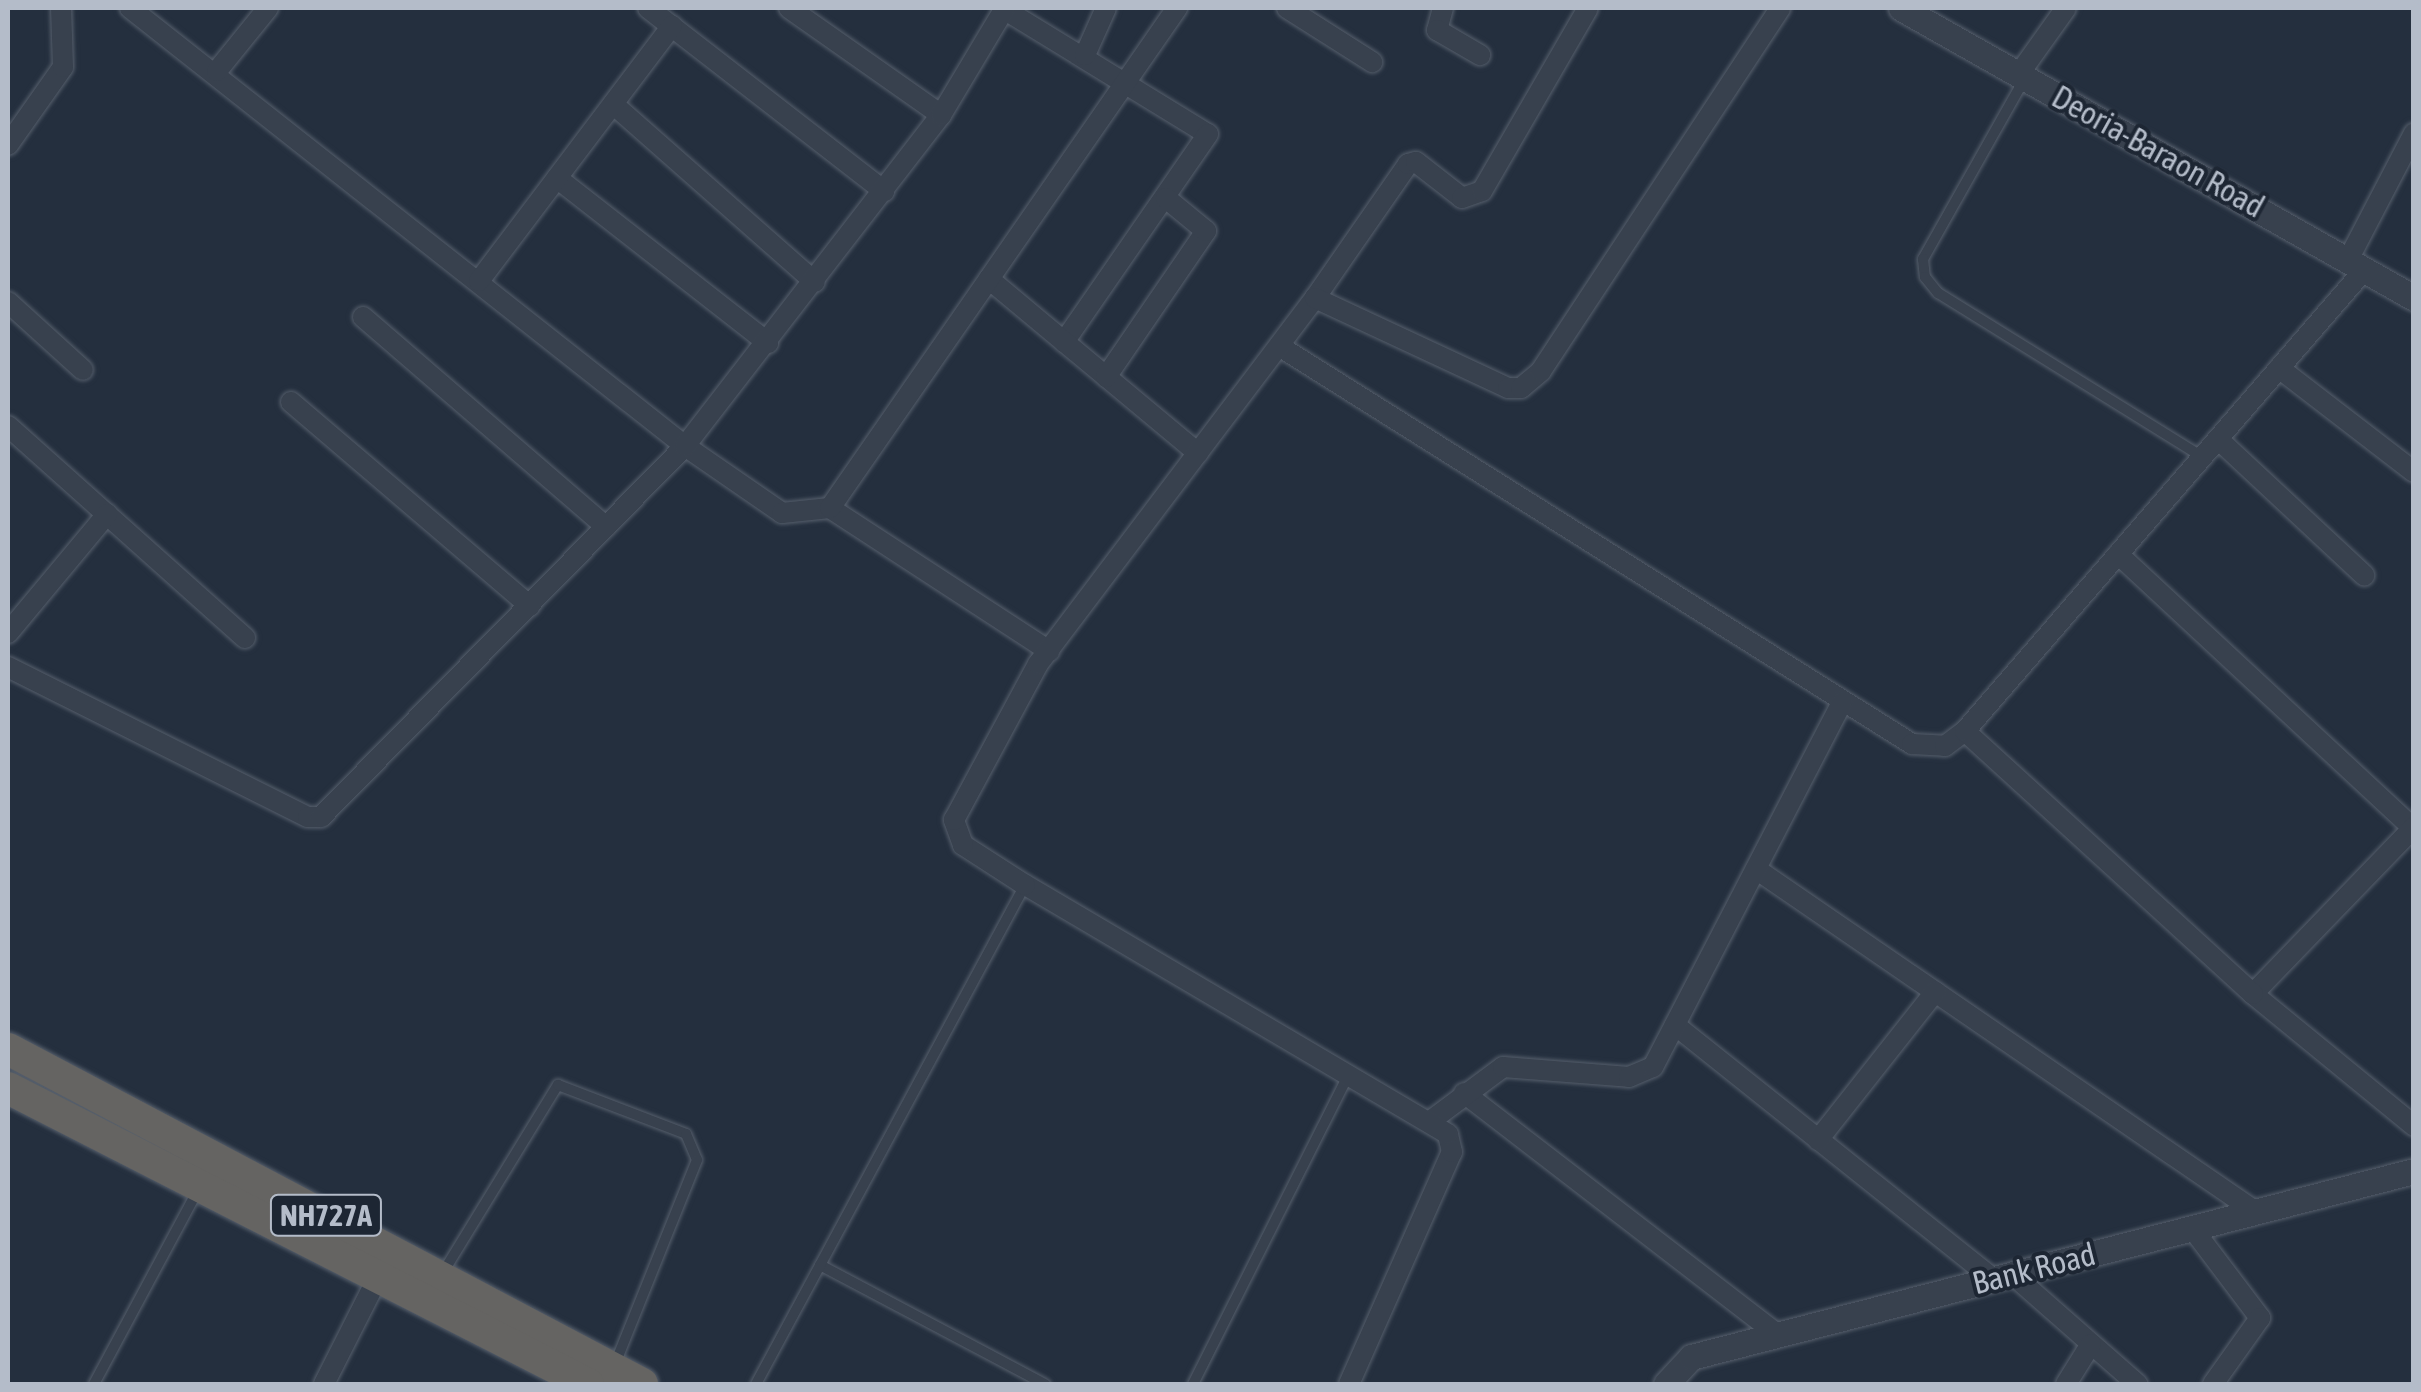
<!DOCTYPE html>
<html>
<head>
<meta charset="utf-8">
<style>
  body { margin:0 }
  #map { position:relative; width:2421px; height:1392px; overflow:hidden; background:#242f3e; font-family:"Asap Condensed",sans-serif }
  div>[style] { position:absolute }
  .roads { filter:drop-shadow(0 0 2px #565f6c) drop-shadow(0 0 2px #565f6c) }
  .service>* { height:10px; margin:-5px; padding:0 5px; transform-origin:5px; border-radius:5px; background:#38414e }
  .minor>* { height:20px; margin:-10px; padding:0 10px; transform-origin:10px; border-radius:10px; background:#38414e }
  .tertiary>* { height:25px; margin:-12.5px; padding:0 12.5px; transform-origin:12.5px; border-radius:12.5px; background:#38414e }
  .trunk>* { height:32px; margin:-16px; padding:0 16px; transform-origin:16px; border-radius:16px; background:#656462 }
  span { translate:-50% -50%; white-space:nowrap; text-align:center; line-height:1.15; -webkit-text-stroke:8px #1d2633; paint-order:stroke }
  .shield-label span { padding:2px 8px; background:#1d2633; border:2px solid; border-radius:8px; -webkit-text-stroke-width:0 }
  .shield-label { font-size:30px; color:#b4bcc9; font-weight:700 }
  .street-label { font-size:32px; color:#b4bcc9 }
  .frame { position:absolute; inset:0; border:10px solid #b4bcc9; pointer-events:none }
</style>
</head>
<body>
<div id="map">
  <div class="roads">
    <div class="service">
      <i style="left:2025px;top:78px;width:208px;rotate:119.4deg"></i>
      <i style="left:1923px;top:259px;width:18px;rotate:84deg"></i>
      <i style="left:1925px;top:277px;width:21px;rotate:51deg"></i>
      <i style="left:1938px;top:293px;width:311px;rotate:31.8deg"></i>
      <i style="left:820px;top:1265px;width:255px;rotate:27.9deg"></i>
      <i style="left:442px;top:1274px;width:222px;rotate:-58.5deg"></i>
      <i style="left:558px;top:1085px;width:137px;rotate:20.9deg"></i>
      <i style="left:686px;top:1134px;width:28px;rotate:67deg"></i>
      <i style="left:697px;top:1160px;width:222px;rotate:111.9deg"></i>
      <i style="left:94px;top:1384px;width:222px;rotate:-61.8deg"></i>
      <i style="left:756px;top:1384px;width:567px;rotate:-61.67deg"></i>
      <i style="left:1193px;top:1384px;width:347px;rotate:-63.3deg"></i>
    </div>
    <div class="minor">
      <i style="left:130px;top:8px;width:707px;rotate:38.28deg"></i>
      <i style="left:685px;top:446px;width:118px;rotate:34.6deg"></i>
      <i style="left:782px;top:513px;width:48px;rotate:-5.9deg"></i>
      <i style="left:830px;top:508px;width:262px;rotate:33.1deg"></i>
      <i style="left:648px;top:8px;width:299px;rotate:37.8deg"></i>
      <i style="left:789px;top:8px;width:186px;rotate:35.1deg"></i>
      <i style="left:1002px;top:8px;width:241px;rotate:31.5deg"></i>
      <i style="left:1208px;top:134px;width:253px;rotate:124.7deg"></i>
      <i style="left:1287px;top:8px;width:101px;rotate:32.4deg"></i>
      <i style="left:1443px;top:8px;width:23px;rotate:105deg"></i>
      <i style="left:1437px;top:30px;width:50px;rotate:30.2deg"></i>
      <i style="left:1085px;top:55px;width:51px;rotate:-65.9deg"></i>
      <i style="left:217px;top:71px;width:81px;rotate:-51deg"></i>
      <i style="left:2019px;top:74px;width:81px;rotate:-54.5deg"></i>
      <i style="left:613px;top:104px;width:269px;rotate:41.4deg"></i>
      <i style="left:8px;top:145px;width:95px;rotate:-54.8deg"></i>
      <i style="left:63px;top:67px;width:59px;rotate:-91.9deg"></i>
      <i style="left:557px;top:178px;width:268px;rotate:38deg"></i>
      <i style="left:2348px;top:260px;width:143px;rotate:-62.5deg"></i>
      <i style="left:989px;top:279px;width:272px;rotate:39.8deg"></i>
      <i style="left:479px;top:281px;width:320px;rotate:-52.9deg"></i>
      <i style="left:1315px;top:298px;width:163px;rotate:-55.2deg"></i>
      <i style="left:1408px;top:164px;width:8px;rotate:-14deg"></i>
      <i style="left:1416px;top:162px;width:58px;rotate:38deg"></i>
      <i style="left:1462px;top:198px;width:21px;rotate:-19deg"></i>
      <i style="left:1482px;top:191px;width:211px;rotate:-59.9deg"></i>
      <i style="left:8px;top:302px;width:101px;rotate:42.2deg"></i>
      <i style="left:363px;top:317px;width:321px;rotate:40.8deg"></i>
      <i style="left:1279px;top:346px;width:748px;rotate:32.16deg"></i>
      <i style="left:1912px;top:744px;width:33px;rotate:3deg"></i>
      <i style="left:1945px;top:746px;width:25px;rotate:-37deg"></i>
      <i style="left:2279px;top:368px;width:170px;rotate:37.6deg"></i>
      <i style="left:1106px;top:377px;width:177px;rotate:-55.6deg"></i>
      <i style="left:1206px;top:231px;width:52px;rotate:-140.5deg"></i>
      <i style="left:291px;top:402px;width:314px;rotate:40.5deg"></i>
      <i style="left:8px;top:426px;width:318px;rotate:41.8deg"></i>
      <i style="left:2218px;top:439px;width:200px;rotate:43deg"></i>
      <i style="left:830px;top:508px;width:609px;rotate:-55.24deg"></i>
      <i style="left:2118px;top:554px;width:403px;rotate:42.9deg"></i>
      <i style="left:8px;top:633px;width:155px;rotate:-50.2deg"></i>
      <i style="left:8px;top:667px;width:335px;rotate:26.6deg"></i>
      <i style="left:308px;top:817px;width:13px"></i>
      <i style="left:321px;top:817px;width:520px;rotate:-45.55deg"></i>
      <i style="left:685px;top:446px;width:418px;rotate:-52.3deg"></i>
      <i style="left:941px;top:115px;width:125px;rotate:-59.1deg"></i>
      <i style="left:2414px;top:827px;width:232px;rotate:134deg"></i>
      <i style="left:2253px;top:994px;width:208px;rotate:39.3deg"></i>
      <i style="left:1756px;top:869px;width:606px;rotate:34.45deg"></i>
      <i style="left:2253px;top:994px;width:390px;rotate:-137.6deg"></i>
      <i style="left:1965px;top:731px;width:611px;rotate:-49.11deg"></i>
      <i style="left:1675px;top:1025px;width:407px;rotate:38.6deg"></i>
      <i style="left:1464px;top:1093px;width:396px;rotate:37.6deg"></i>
      <i style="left:1429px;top:1122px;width:92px;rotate:-36.6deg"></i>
      <i style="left:1503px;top:1067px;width:126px;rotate:4.5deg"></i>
      <i style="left:1629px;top:1077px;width:26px;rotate:-23deg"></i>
      <i style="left:1653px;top:1067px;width:412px;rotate:-62.6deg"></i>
      <i style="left:1818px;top:1140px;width:189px;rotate:-51.7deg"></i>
      <i style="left:2192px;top:1228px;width:113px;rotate:52.9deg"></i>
      <i style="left:2260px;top:1318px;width:81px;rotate:125.5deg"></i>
      <i style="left:2012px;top:1274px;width:167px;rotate:41.3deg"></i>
      <i style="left:324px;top:1384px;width:124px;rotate:-63.2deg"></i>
      <i style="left:1349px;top:1384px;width:254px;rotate:-66.1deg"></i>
      <i style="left:1452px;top:1152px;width:18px;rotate:-103deg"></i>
      <i style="left:1448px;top:1134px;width:491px;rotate:-149.5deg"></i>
      <i style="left:1025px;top:885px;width:74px;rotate:-147.2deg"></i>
      <i style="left:963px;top:845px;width:27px;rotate:-110deg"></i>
      <i style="left:954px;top:820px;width:177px;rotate:-61.7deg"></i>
      <i style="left:1038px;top:664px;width:459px;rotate:-52.9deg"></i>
      <i style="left:1315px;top:298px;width:213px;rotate:25deg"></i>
      <i style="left:1508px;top:388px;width:13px"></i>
      <i style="left:1521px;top:388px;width:26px;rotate:-40deg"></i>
      <i style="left:1541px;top:371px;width:435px;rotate:-56.6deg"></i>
      <i style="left:2066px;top:1384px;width:47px;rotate:-58deg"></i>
    </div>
    <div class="tertiary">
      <i style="left:1901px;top:8px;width:589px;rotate:29.48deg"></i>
      <i style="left:1666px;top:1384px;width:37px;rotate:-47deg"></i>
      <i style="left:1691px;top:1357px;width:747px;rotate:-14.43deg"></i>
    </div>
    <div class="trunk">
      <i style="left:8px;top:1049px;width:717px;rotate:27.85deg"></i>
      <i style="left:8px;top:1088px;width:651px;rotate:27.04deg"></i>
    </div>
  </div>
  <div class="shield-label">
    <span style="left:326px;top:1215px">NH727A</span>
  </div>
  <div class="street-label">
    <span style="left:2158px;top:152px;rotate:29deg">Deoria-Baraon Road</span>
    <span style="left:2034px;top:1269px;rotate:-14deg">Bank Road</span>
  </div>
  <div class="frame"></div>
</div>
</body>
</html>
